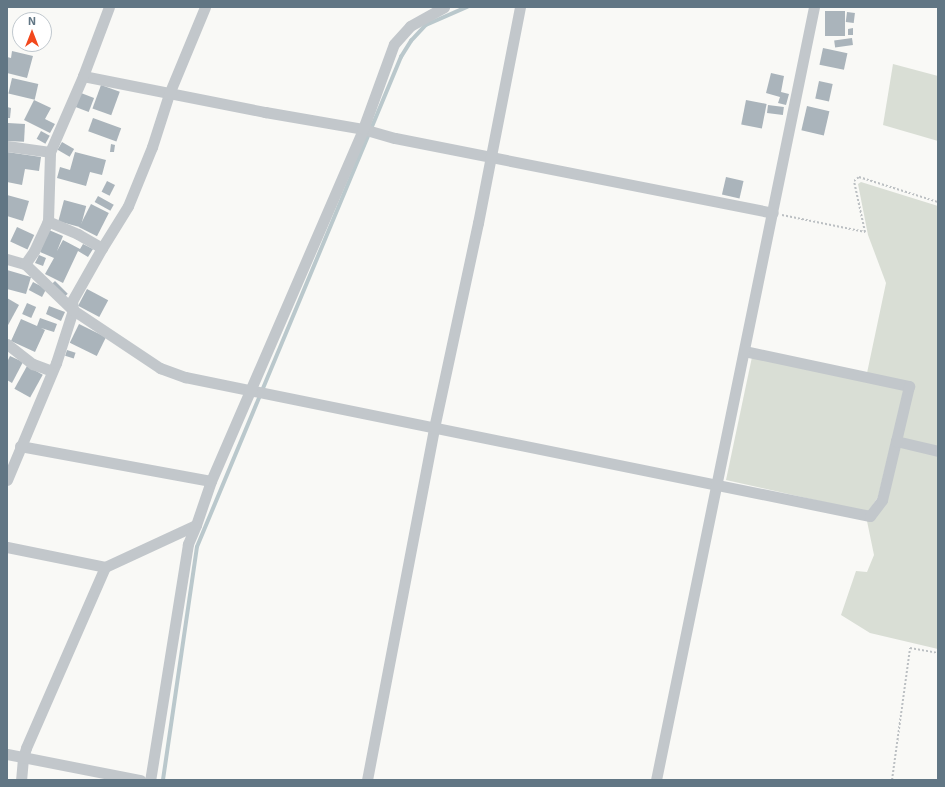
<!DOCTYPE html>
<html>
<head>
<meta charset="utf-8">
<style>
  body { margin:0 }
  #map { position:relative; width:945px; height:787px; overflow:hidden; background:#f9f9f6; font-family:"Exo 2",sans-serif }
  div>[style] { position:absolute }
  .green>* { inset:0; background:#d9ded5 }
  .stream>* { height:3.5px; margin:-1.75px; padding:0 1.75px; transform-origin:1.75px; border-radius:1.75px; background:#bac8cc }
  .building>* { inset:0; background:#aab4bb; transform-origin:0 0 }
  .path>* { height:2px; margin-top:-1px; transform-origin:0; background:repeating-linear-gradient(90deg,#bcc0c3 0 2px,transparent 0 4px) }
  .minor>* { height:11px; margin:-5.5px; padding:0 5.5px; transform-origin:5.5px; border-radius:5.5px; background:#c2c7cb }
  span { translate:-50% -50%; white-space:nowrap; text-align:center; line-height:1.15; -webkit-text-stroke:4px #fff; paint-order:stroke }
  .frame { position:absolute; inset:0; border:8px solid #617684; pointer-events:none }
  .north { position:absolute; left:12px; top:12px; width:40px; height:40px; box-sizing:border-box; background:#fff; border:1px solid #c0c8ce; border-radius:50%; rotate:0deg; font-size:11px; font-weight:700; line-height:16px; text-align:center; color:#617684 }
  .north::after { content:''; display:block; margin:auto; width:14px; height:18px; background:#f2481d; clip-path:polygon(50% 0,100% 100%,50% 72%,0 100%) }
</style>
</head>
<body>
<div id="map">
  <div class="green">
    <i style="clip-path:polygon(893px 64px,938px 76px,938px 141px,883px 125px)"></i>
    <i style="clip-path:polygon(861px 182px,938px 206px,938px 649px,870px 633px,841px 615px,856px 571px,867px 572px,874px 555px,867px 521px,884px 503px,913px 385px,867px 373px,886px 283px,868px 235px,858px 184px)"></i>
    <i style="clip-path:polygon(752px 357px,904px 390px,878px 497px,868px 512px,726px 480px)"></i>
  </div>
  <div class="stream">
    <i style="left:163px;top:780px;width:235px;rotate:-81.7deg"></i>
    <i style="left:197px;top:547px;width:531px;rotate:-67.4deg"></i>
    <i style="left:401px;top:57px;width:19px;rotate:-58deg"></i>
    <i style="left:411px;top:41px;width:22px;rotate:-47deg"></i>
    <i style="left:426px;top:25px;width:45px;rotate:-23.7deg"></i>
  </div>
  <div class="building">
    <i style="left:825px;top:11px;width:20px;height:25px"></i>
    <i style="left:847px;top:12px;width:8px;height:10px;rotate:7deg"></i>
    <i style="clip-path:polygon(853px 28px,853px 35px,848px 35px,848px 29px)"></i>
    <i style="left:852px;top:38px;width:7px;height:18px;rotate:82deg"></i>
    <i style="left:823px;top:48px;width:25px;height:17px;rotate:12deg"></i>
    <i style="clip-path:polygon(12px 51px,33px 56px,27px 78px,7px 73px,7px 57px,11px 58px)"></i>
    <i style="clip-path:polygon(771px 73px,784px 76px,781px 92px,789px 94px,786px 105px,778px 103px,780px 97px,766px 93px)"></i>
    <i style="left:12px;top:78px;width:27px;height:16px;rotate:13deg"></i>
    <i style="left:819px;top:81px;width:14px;height:18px;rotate:12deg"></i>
    <i style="left:101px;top:85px;width:20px;height:25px;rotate:20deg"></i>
    <i style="left:81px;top:93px;width:14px;height:15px;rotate:21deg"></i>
    <i style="clip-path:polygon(34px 100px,51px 108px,45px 119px,55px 124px,50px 133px,24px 120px)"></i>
    <i style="left:746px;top:100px;width:21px;height:25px;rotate:11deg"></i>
    <i style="left:768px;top:105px;width:16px;height:8px;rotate:7deg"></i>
    <i style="left:807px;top:106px;width:23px;height:25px;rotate:13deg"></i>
    <i style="clip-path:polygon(7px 107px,11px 108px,10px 118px,7px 118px)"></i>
    <i style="left:93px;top:118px;width:30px;height:14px;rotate:20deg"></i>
    <i style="left:8px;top:123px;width:17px;height:18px;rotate:3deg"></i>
    <i style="left:41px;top:131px;width:10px;height:9px;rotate:29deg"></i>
    <i style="left:62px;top:142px;width:14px;height:9px;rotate:30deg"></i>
    <i style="clip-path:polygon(111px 144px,115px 145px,114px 152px,110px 152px)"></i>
    <i style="clip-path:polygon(7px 152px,41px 157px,39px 171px,25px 169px,22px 185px,7px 182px)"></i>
    <i style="clip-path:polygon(75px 152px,106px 160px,102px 175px,90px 172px,86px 186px,57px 178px,60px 167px,70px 170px)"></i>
    <i style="left:726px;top:177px;width:18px;height:18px;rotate:13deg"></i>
    <i style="left:107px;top:181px;width:9px;height:12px;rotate:27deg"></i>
    <i style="clip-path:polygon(7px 195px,29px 201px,23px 221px,7px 216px)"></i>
    <i style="left:98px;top:196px;width:18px;height:7px;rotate:29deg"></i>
    <i style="left:64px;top:200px;width:23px;height:22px;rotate:15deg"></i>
    <i style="left:91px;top:204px;width:20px;height:26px;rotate:27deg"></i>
    <i style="left:17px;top:227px;width:19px;height:16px;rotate:25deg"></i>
    <i style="clip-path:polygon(49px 230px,63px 236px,57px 251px,63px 240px,80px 249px,83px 244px,93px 249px,88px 257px,78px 251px,63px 283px,45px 274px,54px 258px,40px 252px)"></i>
    <i style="clip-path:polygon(39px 255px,46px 258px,43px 266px,35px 263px)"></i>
    <i style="clip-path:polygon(7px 270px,31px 277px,26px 294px,7px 289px)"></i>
    <i style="left:55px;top:281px;width:18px;height:4px;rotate:45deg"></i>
    <i style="left:33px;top:282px;width:15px;height:9px;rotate:28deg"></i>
    <i style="left:87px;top:289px;width:24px;height:19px;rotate:28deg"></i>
    <i style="clip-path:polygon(7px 298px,19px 305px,7px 327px)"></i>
    <i style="left:27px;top:303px;width:10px;height:12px;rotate:24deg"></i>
    <i style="clip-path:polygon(49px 306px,65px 312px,61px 321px,46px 314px)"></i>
    <i style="clip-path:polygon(40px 318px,57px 324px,54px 332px,41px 328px,45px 330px,35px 352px,11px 341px,21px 319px,37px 326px)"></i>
    <i style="left:79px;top:324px;width:30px;height:21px;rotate:26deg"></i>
    <i style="left:67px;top:350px;width:9px;height:6px;rotate:18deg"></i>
    <i style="clip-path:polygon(10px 356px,23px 362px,12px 383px,7px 380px,7px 362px)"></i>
    <i style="left:27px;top:366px;width:18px;height:26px;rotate:29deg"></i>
  </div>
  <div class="path">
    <i style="left:782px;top:215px;width:85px;rotate:11.6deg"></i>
    <i style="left:865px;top:232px;width:52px;rotate:-102.2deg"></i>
    <i style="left:854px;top:181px;width:6px;rotate:-39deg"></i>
    <i style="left:859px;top:177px;width:83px;rotate:17.6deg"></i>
    <i style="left:892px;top:780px;width:133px;rotate:-82.2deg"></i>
    <i style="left:910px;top:648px;width:28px;rotate:10deg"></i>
  </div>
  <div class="minor">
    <i style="left:83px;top:76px;width:186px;rotate:11.2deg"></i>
    <i style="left:265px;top:112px;width:99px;rotate:9.8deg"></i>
    <i style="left:363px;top:129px;width:33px;rotate:16deg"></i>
    <i style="left:395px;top:138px;width:385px;rotate:11.2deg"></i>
    <i style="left:7px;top:146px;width:43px;rotate:7.9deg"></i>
    <i style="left:102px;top:248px;width:49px;rotate:-58.2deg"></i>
    <i style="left:128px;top:206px;width:64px;rotate:-67.9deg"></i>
    <i style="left:152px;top:147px;width:56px;rotate:-72.2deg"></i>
    <i style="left:169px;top:94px;width:94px;rotate:-67.5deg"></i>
    <i style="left:7px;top:259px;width:19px;rotate:16deg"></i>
    <i style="left:25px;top:264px;width:66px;rotate:43.8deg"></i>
    <i style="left:73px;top:310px;width:105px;rotate:33.7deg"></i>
    <i style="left:160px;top:368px;width:27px;rotate:20deg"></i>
    <i style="left:185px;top:377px;width:699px;rotate:11.47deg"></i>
    <i style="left:870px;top:516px;width:20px;rotate:-53deg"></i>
    <i style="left:882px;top:500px;width:61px;rotate:-76.7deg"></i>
    <i style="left:896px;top:441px;width:43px;rotate:13.4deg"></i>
    <i style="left:25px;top:264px;width:16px;rotate:-55deg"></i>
    <i style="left:34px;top:251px;width:33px;rotate:-65deg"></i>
    <i style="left:48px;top:221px;width:69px;rotate:-88.3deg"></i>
    <i style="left:50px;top:152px;width:83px;rotate:-66.5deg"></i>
    <i style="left:83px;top:76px;width:74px;rotate:-69.4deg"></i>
    <i style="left:7px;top:344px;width:33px;rotate:38deg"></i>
    <i style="left:33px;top:364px;width:20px;rotate:20deg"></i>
    <i style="left:744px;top:351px;width:169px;rotate:12deg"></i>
    <i style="left:909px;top:386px;width:57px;rotate:103.3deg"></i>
    <i style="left:20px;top:446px;width:194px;rotate:10.4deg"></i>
    <i style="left:211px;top:481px;width:46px;rotate:108.8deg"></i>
    <i style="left:7px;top:480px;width:127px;rotate:-67.3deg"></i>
    <i style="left:56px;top:363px;width:56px;rotate:-72.2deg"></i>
    <i style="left:73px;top:310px;width:9px;rotate:-96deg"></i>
    <i style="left:72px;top:301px;width:61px;rotate:-60.5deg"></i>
    <i style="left:102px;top:248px;width:28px;rotate:-150deg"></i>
    <i style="left:78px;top:234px;width:33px;rotate:-157deg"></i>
    <i style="left:211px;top:481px;width:383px;rotate:-66.6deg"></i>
    <i style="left:363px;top:129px;width:90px;rotate:-70deg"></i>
    <i style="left:394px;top:44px;width:24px;rotate:-48deg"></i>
    <i style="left:410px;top:26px;width:39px;rotate:-29deg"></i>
    <i style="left:7px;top:547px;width:100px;rotate:11.5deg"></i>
    <i style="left:105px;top:567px;width:197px;rotate:113.6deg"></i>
    <i style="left:26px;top:748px;width:10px;rotate:107deg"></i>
    <i style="left:23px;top:758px;width:22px;rotate:95deg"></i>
    <i style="left:105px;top:567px;width:100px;rotate:-24.8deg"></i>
    <i style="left:196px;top:525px;width:21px;rotate:113deg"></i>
    <i style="left:188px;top:544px;width:239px;rotate:99.1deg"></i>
    <i style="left:7px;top:754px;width:136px;rotate:11.1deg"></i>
    <i style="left:367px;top:780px;width:358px;rotate:-79.2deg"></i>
    <i style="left:434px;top:428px;width:210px;rotate:-77.9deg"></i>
    <i style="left:478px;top:223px;width:220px;rotate:-79deg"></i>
    <i style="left:656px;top:780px;width:789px;rotate:-78.45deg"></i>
  </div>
  <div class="frame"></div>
  <div class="north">N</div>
</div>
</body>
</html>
